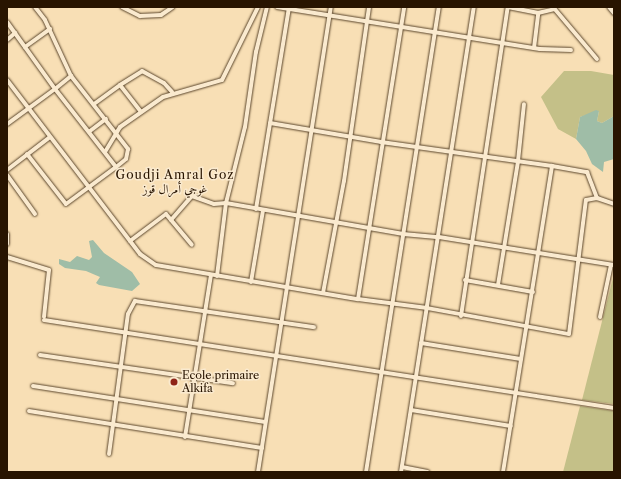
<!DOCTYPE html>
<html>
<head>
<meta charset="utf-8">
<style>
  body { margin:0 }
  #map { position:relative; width:621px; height:479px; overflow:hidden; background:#f8dfb5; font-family:"Libre Caslon Text",Amiri,serif }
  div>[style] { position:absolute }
  .green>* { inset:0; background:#c4c088 }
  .water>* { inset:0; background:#9fbda7 }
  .roads { filter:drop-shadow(0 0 1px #5c472d) drop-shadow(0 0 1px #5c472d) }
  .minor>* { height:4px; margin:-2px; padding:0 2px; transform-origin:2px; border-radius:2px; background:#faeacf }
  .dots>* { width:11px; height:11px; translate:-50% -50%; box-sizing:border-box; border:2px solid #faeacf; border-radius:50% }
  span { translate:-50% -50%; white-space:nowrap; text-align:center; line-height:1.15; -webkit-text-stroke:3px #faeacf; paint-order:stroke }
  .poi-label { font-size:11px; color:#281400 }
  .left { translate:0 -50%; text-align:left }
  .neighbourhood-label { font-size:12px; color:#281400; letter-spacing:1px }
  .frame { position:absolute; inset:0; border:8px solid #281400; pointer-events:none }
</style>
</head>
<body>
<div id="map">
  <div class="green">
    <i style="clip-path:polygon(564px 71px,591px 71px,614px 75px,614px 116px,602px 123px,597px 121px,599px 111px,580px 117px,576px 139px,558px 129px,541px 97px)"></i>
    <i style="clip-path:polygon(614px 274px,614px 404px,582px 400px)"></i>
    <i style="clip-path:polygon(580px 406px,614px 411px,614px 472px,563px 472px)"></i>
  </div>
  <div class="water">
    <i style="clip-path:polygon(596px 110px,599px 111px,597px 121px,602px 123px,614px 116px,614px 159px,604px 162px,603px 172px,592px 164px,586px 151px,576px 139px,580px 117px)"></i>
    <i style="clip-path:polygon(93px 240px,104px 253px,132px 272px,140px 284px,132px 291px,99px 285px,96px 283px,100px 277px,86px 271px,65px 268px,59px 264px,59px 259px,70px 262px,77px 256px,89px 260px,92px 257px,89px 241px)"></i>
  </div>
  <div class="roads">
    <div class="minor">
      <i style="left:35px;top:7px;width:16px;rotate:52deg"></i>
      <i style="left:45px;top:20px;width:62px;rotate:65.1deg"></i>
      <i style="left:71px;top:76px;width:93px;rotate:52deg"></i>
      <i style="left:128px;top:149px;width:10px;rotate:101deg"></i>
      <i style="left:126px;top:159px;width:13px;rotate:141deg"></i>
      <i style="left:122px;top:7px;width:20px;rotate:27deg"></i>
      <i style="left:140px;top:16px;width:21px;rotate:-3deg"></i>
      <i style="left:161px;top:15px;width:14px;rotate:-34deg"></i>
      <i style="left:277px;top:7px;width:266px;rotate:9.1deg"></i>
      <i style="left:540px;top:49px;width:31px;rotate:2deg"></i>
      <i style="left:508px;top:7px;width:31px;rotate:11deg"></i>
      <i style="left:538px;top:13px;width:17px;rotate:-13deg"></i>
      <i style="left:553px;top:7px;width:68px;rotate:49.8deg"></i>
      <i style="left:609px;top:7px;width:8px;rotate:50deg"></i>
      <i style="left:613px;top:7px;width:2px;rotate:63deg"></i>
      <i style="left:7px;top:22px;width:82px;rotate:54.4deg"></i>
      <i style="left:55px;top:89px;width:59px;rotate:143.9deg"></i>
      <i style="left:7px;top:40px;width:11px;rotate:-41deg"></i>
      <i style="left:25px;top:47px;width:31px;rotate:-36deg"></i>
      <i style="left:534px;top:48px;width:35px;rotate:-83deg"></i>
      <i style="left:7px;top:80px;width:219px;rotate:52.6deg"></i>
      <i style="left:140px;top:254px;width:19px;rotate:35deg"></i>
      <i style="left:156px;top:265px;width:205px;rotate:9.6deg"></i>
      <i style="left:358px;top:299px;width:70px;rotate:7.4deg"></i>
      <i style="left:427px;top:308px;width:144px;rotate:10.4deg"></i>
      <i style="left:569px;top:334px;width:135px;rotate:-82.8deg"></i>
      <i style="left:586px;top:200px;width:11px;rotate:-10deg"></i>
      <i style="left:597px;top:198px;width:18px;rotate:19deg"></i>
      <i style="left:120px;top:85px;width:26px;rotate:-32deg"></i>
      <i style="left:142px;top:71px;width:25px;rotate:29deg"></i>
      <i style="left:164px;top:83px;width:12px;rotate:48deg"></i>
      <i style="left:94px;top:104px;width:32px;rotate:-36deg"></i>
      <i style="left:120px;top:85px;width:34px;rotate:52deg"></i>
      <i style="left:270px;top:123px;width:113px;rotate:9.7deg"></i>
      <i style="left:381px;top:142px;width:173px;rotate:8deg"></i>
      <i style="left:90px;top:131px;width:20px;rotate:-37deg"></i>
      <i style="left:105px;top:152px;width:29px;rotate:-59deg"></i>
      <i style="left:120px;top:127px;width:52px;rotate:-34.9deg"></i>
      <i style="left:163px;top:97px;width:61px;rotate:-16.1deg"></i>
      <i style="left:222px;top:80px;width:81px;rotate:-63.7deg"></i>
      <i style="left:27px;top:154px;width:63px;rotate:52deg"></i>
      <i style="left:66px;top:204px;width:62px;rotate:-36.5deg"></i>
      <i style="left:116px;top:167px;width:99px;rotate:-128deg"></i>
      <i style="left:55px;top:89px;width:21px;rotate:-39deg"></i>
      <i style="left:7px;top:170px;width:54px;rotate:-37.5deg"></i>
      <i style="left:7px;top:175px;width:48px;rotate:54.3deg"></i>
      <i style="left:256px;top:209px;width:205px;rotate:-80.7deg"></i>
      <i style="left:171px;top:220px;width:32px;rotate:-49deg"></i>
      <i style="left:192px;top:196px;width:23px;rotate:20deg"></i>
      <i style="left:214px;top:204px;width:12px;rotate:-5deg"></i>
      <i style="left:226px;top:203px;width:180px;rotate:9.9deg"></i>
      <i style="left:403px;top:234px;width:36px;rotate:5deg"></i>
      <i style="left:439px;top:237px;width:177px;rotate:9.1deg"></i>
      <i style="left:7px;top:234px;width:10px;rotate:90deg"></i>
      <i style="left:130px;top:241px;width:45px;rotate:-36.9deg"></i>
      <i style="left:166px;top:214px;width:40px;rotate:50deg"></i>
      <i style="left:7px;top:257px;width:44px;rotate:17.2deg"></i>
      <i style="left:49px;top:270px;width:47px;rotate:96.1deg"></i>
      <i style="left:217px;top:276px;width:74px;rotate:-83deg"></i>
      <i style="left:226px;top:203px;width:78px;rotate:-76deg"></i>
      <i style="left:245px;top:127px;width:76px;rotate:-81.7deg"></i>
      <i style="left:256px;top:52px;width:46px;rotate:-76.3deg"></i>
      <i style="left:465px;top:280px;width:69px;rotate:10deg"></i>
      <i style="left:251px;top:282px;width:73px;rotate:-80.5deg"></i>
      <i style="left:498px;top:285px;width:126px;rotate:-80.8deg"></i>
      <i style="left:518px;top:161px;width:57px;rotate:-84deg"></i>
      <i style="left:323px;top:293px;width:114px;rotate:-79.4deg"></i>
      <i style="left:344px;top:181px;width:176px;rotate:-81.8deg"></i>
      <i style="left:358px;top:299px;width:296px;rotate:-81deg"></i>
      <i style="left:461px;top:316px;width:313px;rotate:-81.4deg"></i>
      <i style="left:600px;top:317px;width:53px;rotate:-78.1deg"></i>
      <i style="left:44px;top:320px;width:577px;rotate:8.78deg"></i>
      <i style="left:421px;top:343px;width:101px;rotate:9.1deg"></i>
      <i style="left:40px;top:355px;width:195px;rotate:8.3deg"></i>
      <i style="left:33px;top:386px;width:235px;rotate:8.8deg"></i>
      <i style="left:411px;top:410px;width:101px;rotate:9.1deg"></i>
      <i style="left:29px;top:411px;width:236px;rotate:9deg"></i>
      <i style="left:185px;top:437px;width:164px;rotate:-80.9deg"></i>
      <i style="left:109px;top:454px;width:141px;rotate:-82.3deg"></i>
      <i style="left:128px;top:314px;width:15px;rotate:-62deg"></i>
      <i style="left:135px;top:301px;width:181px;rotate:8.3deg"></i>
      <i style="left:402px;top:467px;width:26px;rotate:11deg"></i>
      <i style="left:258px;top:472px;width:471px;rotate:-81.1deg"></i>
      <i style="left:366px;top:472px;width:471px;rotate:-81.1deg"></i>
      <i style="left:401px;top:472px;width:471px;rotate:-81.1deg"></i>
      <i style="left:503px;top:472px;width:310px;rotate:-80.9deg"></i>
      <i style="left:552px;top:166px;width:36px;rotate:10deg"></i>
      <i style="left:587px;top:172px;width:28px;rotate:69deg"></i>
    </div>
  </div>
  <div class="dots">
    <i style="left:174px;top:382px;background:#8f2418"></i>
  </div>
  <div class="poi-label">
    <span class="left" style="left:182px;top:382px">Ecole primaire<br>Alkifa</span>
  </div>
  <div class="neighbourhood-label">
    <span style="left:175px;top:182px">Goudji Amral Goz<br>غوجي أمرال قوز</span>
  </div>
  <div class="frame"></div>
</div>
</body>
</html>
